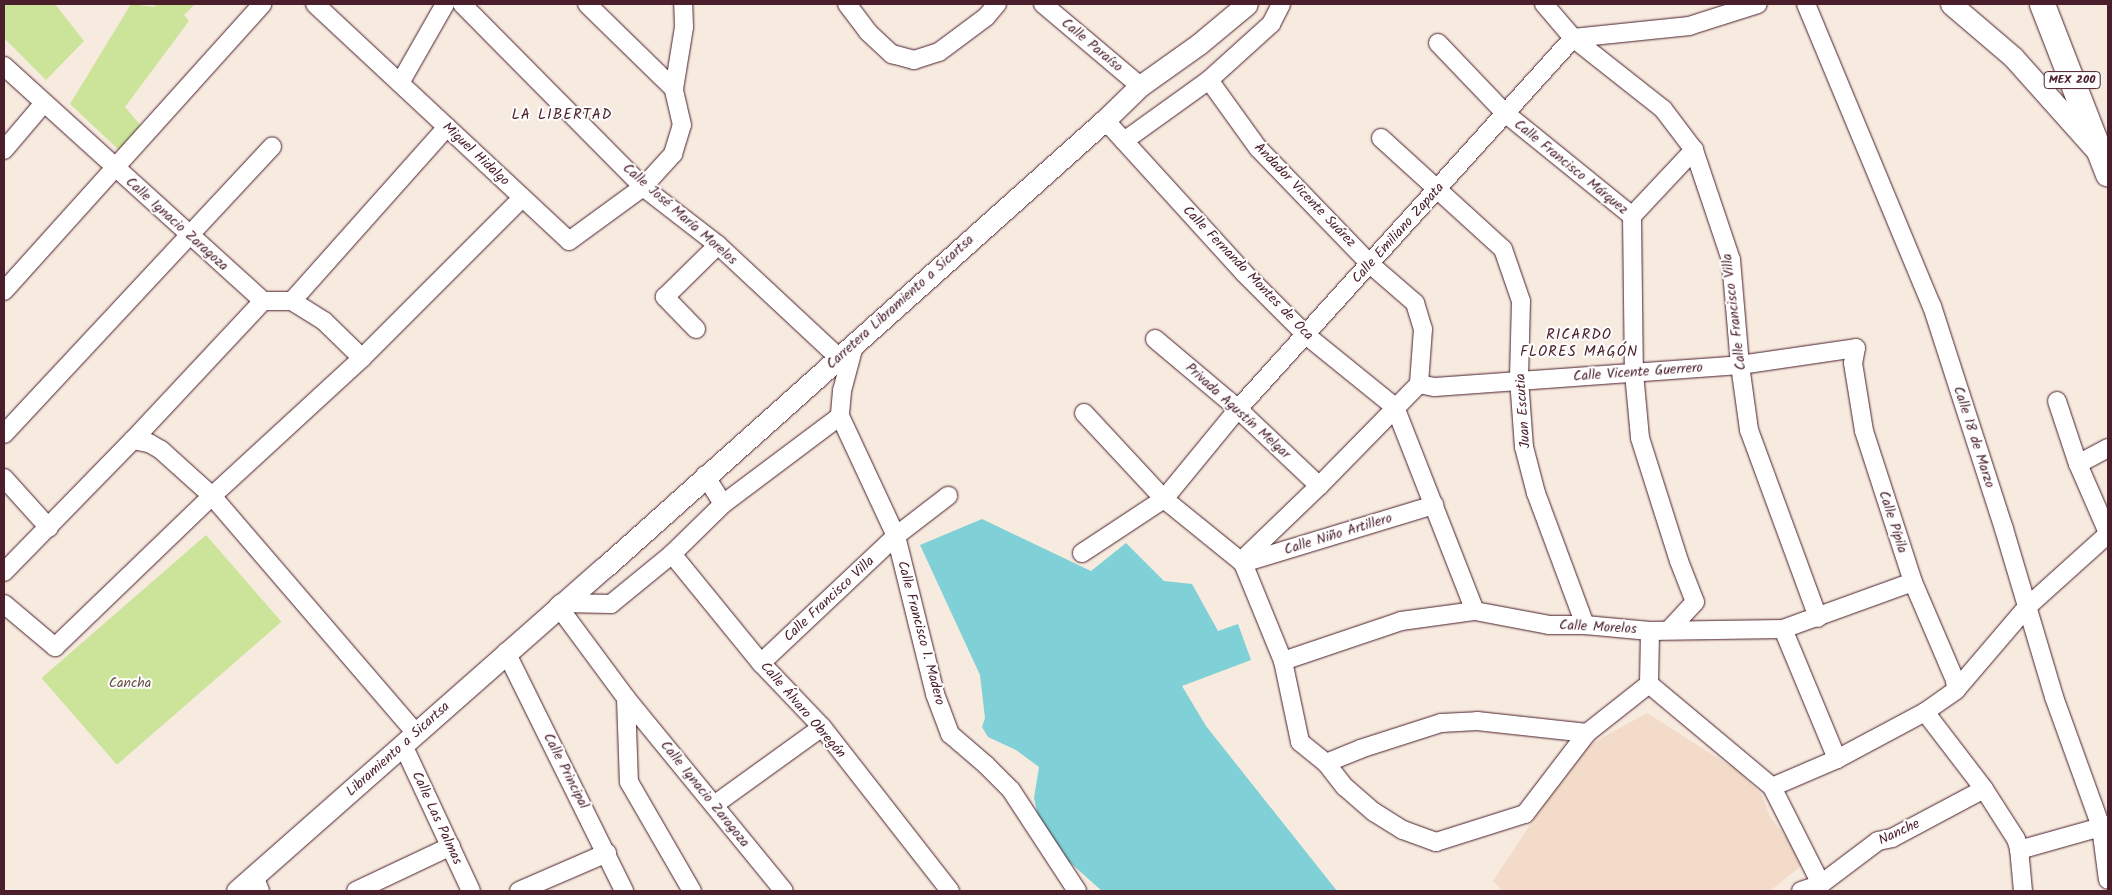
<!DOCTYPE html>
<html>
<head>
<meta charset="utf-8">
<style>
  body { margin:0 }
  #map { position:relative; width:2112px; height:895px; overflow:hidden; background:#f7eadf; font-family:Kalam,sans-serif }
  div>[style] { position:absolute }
  .built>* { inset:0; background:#f2dbc9 }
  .green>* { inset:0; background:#cce49a; transform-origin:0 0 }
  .water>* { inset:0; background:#7fd0d7 }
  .roads { filter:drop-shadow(0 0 1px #4a1f2b) drop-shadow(0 0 1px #4a1f2b) }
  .minor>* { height:18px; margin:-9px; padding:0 9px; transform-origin:9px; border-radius:9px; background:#fff }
  .major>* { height:21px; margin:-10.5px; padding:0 10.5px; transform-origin:10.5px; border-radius:10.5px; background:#fff }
  .highway>* { height:25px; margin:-12.5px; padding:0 12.5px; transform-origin:12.5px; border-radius:12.5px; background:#fff }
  span { translate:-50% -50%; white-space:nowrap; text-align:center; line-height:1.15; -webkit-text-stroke:4px #fff; paint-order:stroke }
  .shield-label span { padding:1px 4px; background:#fff; border:1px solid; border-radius:4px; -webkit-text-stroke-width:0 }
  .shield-label { font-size:12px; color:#4a1f2b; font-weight:700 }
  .street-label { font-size:14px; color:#4a1f2b }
  .park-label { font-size:14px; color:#6a5047 }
  .neighbourhood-label { font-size:15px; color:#4a1f2b; letter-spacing:1px }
  .frame { position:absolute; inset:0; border:5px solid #4a1f2b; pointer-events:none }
</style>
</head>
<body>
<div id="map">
  <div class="built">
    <i style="clip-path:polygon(1647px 713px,1740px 772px,1762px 795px,1770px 817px,1806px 862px,1770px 891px,1503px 891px,1493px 881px,1580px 750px)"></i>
  </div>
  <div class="green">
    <i style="clip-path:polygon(4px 4px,55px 4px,84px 41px,46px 80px,4px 38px)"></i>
    <i style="clip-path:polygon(131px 4px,154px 7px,158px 4px,195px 4px,184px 15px,189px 21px,125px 107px,142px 127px,119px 150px,70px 104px)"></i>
    <i style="left:206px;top:535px;width:115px;height:218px;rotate:49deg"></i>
  </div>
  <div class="water">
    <i style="clip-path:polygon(982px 519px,1091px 571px,1126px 543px,1164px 581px,1192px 584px,1218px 631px,1238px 624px,1251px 660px,1182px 686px,1206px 726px,1337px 891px,1102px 891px,1066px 859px,1041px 829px,1034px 798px,1039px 767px,1016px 750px,988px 737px,982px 727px,985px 718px,980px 675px,920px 545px)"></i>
  </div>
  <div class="roads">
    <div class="minor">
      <i style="left:315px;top:4px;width:347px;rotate:43deg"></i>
      <i style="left:569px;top:241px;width:92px;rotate:-36.1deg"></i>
      <i style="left:643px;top:187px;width:45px;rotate:-47.7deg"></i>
      <i style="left:673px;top:154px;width:30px;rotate:-73deg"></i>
      <i style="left:682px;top:125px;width:37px;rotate:-103deg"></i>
      <i style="left:674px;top:89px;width:63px;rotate:-80.8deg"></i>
      <i style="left:684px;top:27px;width:23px;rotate:-92deg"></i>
      <i style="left:462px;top:4px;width:257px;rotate:45.3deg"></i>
      <i style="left:643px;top:187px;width:95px;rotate:37.7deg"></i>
      <i style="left:718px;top:245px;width:164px;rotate:43deg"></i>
      <i style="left:587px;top:4px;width:122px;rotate:44.3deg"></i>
      <i style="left:847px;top:4px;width:35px;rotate:53deg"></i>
      <i style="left:868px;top:32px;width:33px;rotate:43deg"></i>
      <i style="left:892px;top:54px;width:23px;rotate:15deg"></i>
      <i style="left:914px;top:60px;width:26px;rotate:-18deg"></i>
      <i style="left:939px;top:52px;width:59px;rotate:-36.7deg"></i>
      <i style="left:986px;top:17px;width:17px;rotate:-50deg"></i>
      <i style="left:1043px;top:4px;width:127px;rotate:40.2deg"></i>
      <i style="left:1544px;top:4px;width:45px;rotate:49.5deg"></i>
      <i style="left:1573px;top:38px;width:115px;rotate:38.3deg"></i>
      <i style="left:1663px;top:109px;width:51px;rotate:52.9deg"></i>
      <i style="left:1694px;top:150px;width:116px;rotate:71.4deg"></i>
      <i style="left:1731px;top:260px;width:105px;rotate:85.1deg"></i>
      <i style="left:1740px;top:365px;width:66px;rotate:82.1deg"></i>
      <i style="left:1749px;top:430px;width:200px;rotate:69.8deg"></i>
      <i style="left:1806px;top:4px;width:327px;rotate:67.4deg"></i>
      <i style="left:1932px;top:306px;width:234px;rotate:72.1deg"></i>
      <i style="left:2004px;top:529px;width:175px;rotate:73.4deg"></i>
      <i style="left:2054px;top:697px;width:138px;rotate:70.1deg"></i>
      <i style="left:2101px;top:827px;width:53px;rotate:82.5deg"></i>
      <i style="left:1438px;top:43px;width:97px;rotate:46.3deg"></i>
      <i style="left:1505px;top:113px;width:164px;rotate:39deg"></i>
      <i style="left:1632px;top:216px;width:157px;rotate:89.3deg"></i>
      <i style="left:1634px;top:373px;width:65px;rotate:84.7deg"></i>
      <i style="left:1640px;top:438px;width:129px;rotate:72.4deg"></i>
      <i style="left:1679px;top:561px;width:44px;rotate:68.7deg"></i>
      <i style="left:1695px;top:602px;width:38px;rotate:133deg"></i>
      <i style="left:4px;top:66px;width:350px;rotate:42.2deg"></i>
      <i style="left:263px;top:301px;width:29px"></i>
      <i style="left:292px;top:301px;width:38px;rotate:32deg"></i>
      <i style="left:324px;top:321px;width:53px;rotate:44.2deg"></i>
      <i style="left:1209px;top:80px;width:84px;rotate:54.2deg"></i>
      <i style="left:1258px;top:148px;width:161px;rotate:46deg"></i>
      <i style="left:1370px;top:264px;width:60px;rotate:40.9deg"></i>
      <i style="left:1415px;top:303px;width:27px;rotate:73deg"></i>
      <i style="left:1423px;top:329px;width:55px;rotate:94.2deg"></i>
      <i style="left:1419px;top:384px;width:143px;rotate:134.4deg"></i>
      <i style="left:1319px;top:486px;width:108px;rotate:136.1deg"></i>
      <i style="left:400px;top:83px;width:91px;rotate:-60.3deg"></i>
      <i style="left:1105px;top:120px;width:207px;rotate:47.7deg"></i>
      <i style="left:1244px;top:273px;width:88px;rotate:45deg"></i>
      <i style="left:1306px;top:335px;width:114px;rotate:39deg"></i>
      <i style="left:1395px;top:407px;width:219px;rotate:68.6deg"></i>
      <i style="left:1381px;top:138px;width:165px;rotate:42.3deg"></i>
      <i style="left:1503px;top:249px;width:55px;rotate:70.9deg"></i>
      <i style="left:1521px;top:301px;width:78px;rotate:91.5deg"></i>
      <i style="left:1519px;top:379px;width:68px;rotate:85.8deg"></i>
      <i style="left:1524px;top:447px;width:48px;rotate:75.4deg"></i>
      <i style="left:1536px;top:493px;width:141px;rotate:69.6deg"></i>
      <i style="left:1124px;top:141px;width:105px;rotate:-35.7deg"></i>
      <i style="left:1209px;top:80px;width:84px;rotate:-42.1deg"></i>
      <i style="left:1271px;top:24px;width:22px;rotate:-63deg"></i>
      <i style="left:4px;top:150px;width:62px;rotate:-49.6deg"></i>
      <i style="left:1632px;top:216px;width:91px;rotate:-46.8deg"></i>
      <i style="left:4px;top:291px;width:386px;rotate:-48deg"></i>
      <i style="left:292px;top:301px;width:233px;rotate:-48.3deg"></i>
      <i style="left:696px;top:329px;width:45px;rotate:-134.1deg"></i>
      <i style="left:665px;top:297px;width:74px;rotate:-44.5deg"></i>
      <i style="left:1155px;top:339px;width:109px;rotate:40.1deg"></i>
      <i style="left:1238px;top:409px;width:112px;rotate:43.5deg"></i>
      <i style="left:855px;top:342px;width:51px;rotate:104.9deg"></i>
      <i style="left:842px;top:391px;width:25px;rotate:95deg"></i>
      <i style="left:840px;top:416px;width:132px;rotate:65deg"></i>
      <i style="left:896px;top:536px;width:163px;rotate:76.1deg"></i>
      <i style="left:935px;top:694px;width:43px;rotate:69.4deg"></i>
      <i style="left:950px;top:734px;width:48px;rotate:40.7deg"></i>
      <i style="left:986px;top:765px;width:35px;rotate:45deg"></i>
      <i style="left:1011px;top:790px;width:121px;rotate:56.8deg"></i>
      <i style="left:1419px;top:384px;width:16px;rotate:11deg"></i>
      <i style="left:1435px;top:387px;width:306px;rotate:-4.1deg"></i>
      <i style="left:1740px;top:365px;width:117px;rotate:-8.3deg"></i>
      <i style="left:1856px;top:348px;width:15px;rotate:101deg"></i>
      <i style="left:1853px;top:363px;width:69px;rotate:80.8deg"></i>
      <i style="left:1864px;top:431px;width:159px;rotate:72deg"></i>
      <i style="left:1913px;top:582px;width:107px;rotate:66.8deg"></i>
      <i style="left:1955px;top:680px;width:10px;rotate:84deg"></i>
      <i style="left:2057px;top:401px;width:66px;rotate:71.6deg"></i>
      <i style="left:2078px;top:464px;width:75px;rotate:66.5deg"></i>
      <i style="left:1084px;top:413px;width:117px;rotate:47.1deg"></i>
      <i style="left:1164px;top:499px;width:102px;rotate:39deg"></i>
      <i style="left:1243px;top:563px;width:106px;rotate:67.8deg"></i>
      <i style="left:1283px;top:661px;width:83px;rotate:78.1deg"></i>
      <i style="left:1300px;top:742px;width:33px;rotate:39deg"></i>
      <i style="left:1326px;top:763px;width:31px;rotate:52deg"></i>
      <i style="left:1345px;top:787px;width:38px;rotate:41deg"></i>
      <i style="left:1374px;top:812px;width:34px;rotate:32deg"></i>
      <i style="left:1403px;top:830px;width:35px;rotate:20deg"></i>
      <i style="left:1436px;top:842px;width:93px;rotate:-17.5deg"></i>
      <i style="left:1525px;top:814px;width:102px;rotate:-52.6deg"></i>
      <i style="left:1587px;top:733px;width:79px;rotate:-38.3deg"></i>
      <i style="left:4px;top:434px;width:393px;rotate:-47deg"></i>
      <i style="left:133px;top:440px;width:16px;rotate:11deg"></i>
      <i style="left:149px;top:443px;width:14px;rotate:30deg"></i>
      <i style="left:161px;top:450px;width:69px;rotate:42deg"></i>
      <i style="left:212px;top:496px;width:311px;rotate:49.3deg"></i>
      <i style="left:2078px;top:464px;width:34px;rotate:-28deg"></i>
      <i style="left:4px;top:478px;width:67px;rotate:48deg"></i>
      <i style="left:723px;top:504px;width:146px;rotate:-36.9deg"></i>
      <i style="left:1082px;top:553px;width:98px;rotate:-33.4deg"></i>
      <i style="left:1164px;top:499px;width:117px;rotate:-50.6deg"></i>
      <i style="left:1238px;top:409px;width:500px;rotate:-47.9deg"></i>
      <i style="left:1573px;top:38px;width:117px;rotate:-5.9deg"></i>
      <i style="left:1689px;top:26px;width:72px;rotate:-17.7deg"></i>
      <i style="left:672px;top:554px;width:141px;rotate:50.8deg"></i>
      <i style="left:761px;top:663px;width:88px;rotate:46.4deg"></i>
      <i style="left:822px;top:727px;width:208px;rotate:52deg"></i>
      <i style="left:1243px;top:563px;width:200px;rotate:-16.9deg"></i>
      <i style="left:4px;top:572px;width:185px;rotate:-45.7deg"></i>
      <i style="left:133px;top:440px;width:190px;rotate:-46.9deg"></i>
      <i style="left:561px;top:603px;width:50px;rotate:1.1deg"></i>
      <i style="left:611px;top:604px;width:79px;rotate:-39.3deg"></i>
      <i style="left:672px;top:554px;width:71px;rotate:-44.4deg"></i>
      <i style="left:723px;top:504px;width:34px;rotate:-122deg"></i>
      <i style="left:4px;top:604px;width:67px;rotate:40.1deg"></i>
      <i style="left:55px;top:647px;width:218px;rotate:-43.9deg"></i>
      <i style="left:212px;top:496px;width:204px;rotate:-42.6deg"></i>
      <i style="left:362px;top:358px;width:226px;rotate:-45deg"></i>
      <i style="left:558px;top:606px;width:114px;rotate:53.5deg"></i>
      <i style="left:626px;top:698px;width:249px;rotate:50.7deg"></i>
      <i style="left:1783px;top:629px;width:141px;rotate:67.4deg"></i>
      <i style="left:506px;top:652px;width:267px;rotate:63.7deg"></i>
      <i style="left:1283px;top:661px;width:125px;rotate:-18.7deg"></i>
      <i style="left:1401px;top:621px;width:75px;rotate:-7.7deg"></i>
      <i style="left:1475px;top:611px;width:75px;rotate:10.7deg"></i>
      <i style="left:1549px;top:625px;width:36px"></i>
      <i style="left:1585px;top:625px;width:65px;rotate:5.3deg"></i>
      <i style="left:1650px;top:631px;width:133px;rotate:-0.9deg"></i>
      <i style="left:1783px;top:629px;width:138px;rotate:-19.9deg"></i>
      <i style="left:761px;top:663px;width:185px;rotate:-43.3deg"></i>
      <i style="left:896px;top:536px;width:66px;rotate:-37.6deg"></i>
      <i style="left:1649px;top:684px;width:160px;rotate:39.9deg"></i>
      <i style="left:1772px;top:787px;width:71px;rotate:-23.3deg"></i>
      <i style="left:1837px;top:759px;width:100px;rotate:-28.1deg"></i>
      <i style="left:1925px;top:712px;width:38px;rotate:-35deg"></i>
      <i style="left:1956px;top:690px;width:109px;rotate:-49.5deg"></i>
      <i style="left:2027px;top:607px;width:109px;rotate:-42deg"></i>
      <i style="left:1649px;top:684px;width:53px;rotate:-88.9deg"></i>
      <i style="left:626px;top:698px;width:84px;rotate:88deg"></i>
      <i style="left:629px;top:782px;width:126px;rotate:60deg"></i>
      <i style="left:1925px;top:712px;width:97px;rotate:52.5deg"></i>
      <i style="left:1984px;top:789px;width:59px;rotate:57.4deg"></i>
      <i style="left:2016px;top:839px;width:9px;rotate:72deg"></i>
      <i style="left:2019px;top:848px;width:43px;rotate:84.7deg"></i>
      <i style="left:403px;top:745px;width:161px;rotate:65deg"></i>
      <i style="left:1326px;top:763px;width:37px;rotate:-22deg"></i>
      <i style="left:1360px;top:749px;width:85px;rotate:-17.8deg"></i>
      <i style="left:1441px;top:723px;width:36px;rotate:-3deg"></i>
      <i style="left:1477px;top:721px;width:111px;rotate:6.2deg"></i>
      <i style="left:1772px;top:787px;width:109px;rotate:63.2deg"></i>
      <i style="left:714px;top:805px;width:133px;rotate:-35.8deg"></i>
      <i style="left:2019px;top:850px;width:92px;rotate:-15.7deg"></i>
      <i style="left:254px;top:876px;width:16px;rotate:68deg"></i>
      <i style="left:356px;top:891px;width:105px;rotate:-25.3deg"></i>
      <i style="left:519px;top:891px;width:96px;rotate:-23.4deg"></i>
      <i style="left:1801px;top:891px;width:21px;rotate:-19deg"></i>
      <i style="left:1821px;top:884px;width:71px;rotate:-37deg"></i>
      <i style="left:1878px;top:841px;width:14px;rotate:-12deg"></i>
      <i style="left:1892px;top:838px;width:104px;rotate:-28deg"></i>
    </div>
    <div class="major">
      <i style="left:1951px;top:4px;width:82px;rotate:40.5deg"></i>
      <i style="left:2013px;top:57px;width:127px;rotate:48.2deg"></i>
      <i style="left:237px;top:891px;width:490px;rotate:-41.4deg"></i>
      <i style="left:605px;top:567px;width:671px;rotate:-41.8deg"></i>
      <i style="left:1105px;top:120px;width:49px;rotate:-44.2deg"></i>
      <i style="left:1140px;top:86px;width:72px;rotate:-35.4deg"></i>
      <i style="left:1199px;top:44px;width:62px;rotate:-39.8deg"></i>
    </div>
    <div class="highway">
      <i style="left:2042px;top:4px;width:182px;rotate:68.8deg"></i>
    </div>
  </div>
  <div class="shield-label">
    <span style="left:2072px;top:80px">MEX 200</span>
  </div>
  <div class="street-label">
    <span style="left:1092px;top:45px;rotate:40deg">Calle Paraíso</span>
    <span style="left:476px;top:154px;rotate:43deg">Miguel Hidalgo</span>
    <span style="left:1571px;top:167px;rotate:39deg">Calle Francisco Márquez</span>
    <span style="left:1305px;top:195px;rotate:46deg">Andador Vicente Suárez</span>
    <span style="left:680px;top:214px;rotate:41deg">Calle José María Morelos</span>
    <span style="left:177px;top:224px;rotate:42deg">Calle Ignacio Zaragoza</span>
    <span style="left:1398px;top:233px;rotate:-48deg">Calle Emiliano Zapata</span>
    <span style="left:1248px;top:273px;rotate:46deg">Calle Fernando Montes de Oca</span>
    <span style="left:900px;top:302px;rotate:-42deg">Carretera Libramiento a Sicartsa</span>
    <span style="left:1734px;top:312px;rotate:-97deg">Calle Francisco Villa</span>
    <span style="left:1638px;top:372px;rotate:-4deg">Calle Vicente Guerrero</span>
    <span style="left:1238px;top:411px;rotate:42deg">Privada Agustín Melgar</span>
    <span style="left:1523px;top:411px;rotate:-94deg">Juan Escutia</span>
    <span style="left:1974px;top:437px;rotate:72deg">Calle 18 de Marzo</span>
    <span style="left:1893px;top:522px;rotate:72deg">Calle Pípila</span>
    <span style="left:1338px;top:534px;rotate:-17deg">Calle Niño Artillero</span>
    <span style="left:829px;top:599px;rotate:-43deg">Calle Francisco Villa</span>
    <span style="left:1598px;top:627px;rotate:3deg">Calle Morelos</span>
    <span style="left:921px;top:633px;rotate:75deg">Calle Francisco I. Madero</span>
    <span style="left:803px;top:710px;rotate:49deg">Calle Álvaro Obregón</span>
    <span style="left:398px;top:749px;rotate:-42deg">Libramiento a Sicartsa</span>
    <span style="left:566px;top:771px;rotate:63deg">Calle Principal</span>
    <span style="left:705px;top:794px;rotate:51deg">Calle Ignacio Zaragoza</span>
    <span style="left:437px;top:818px;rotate:65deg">Calle Las Palmas</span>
    <span style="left:1899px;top:832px;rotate:-25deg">Nanche</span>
  </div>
  <div class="park-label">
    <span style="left:130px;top:683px">Cancha</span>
  </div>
  <div class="neighbourhood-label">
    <span style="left:562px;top:116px">LA LIBERTAD</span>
    <span style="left:1579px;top:344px">RICARDO<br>FLORES MAGÓN</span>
  </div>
  <div class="frame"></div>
</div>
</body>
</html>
